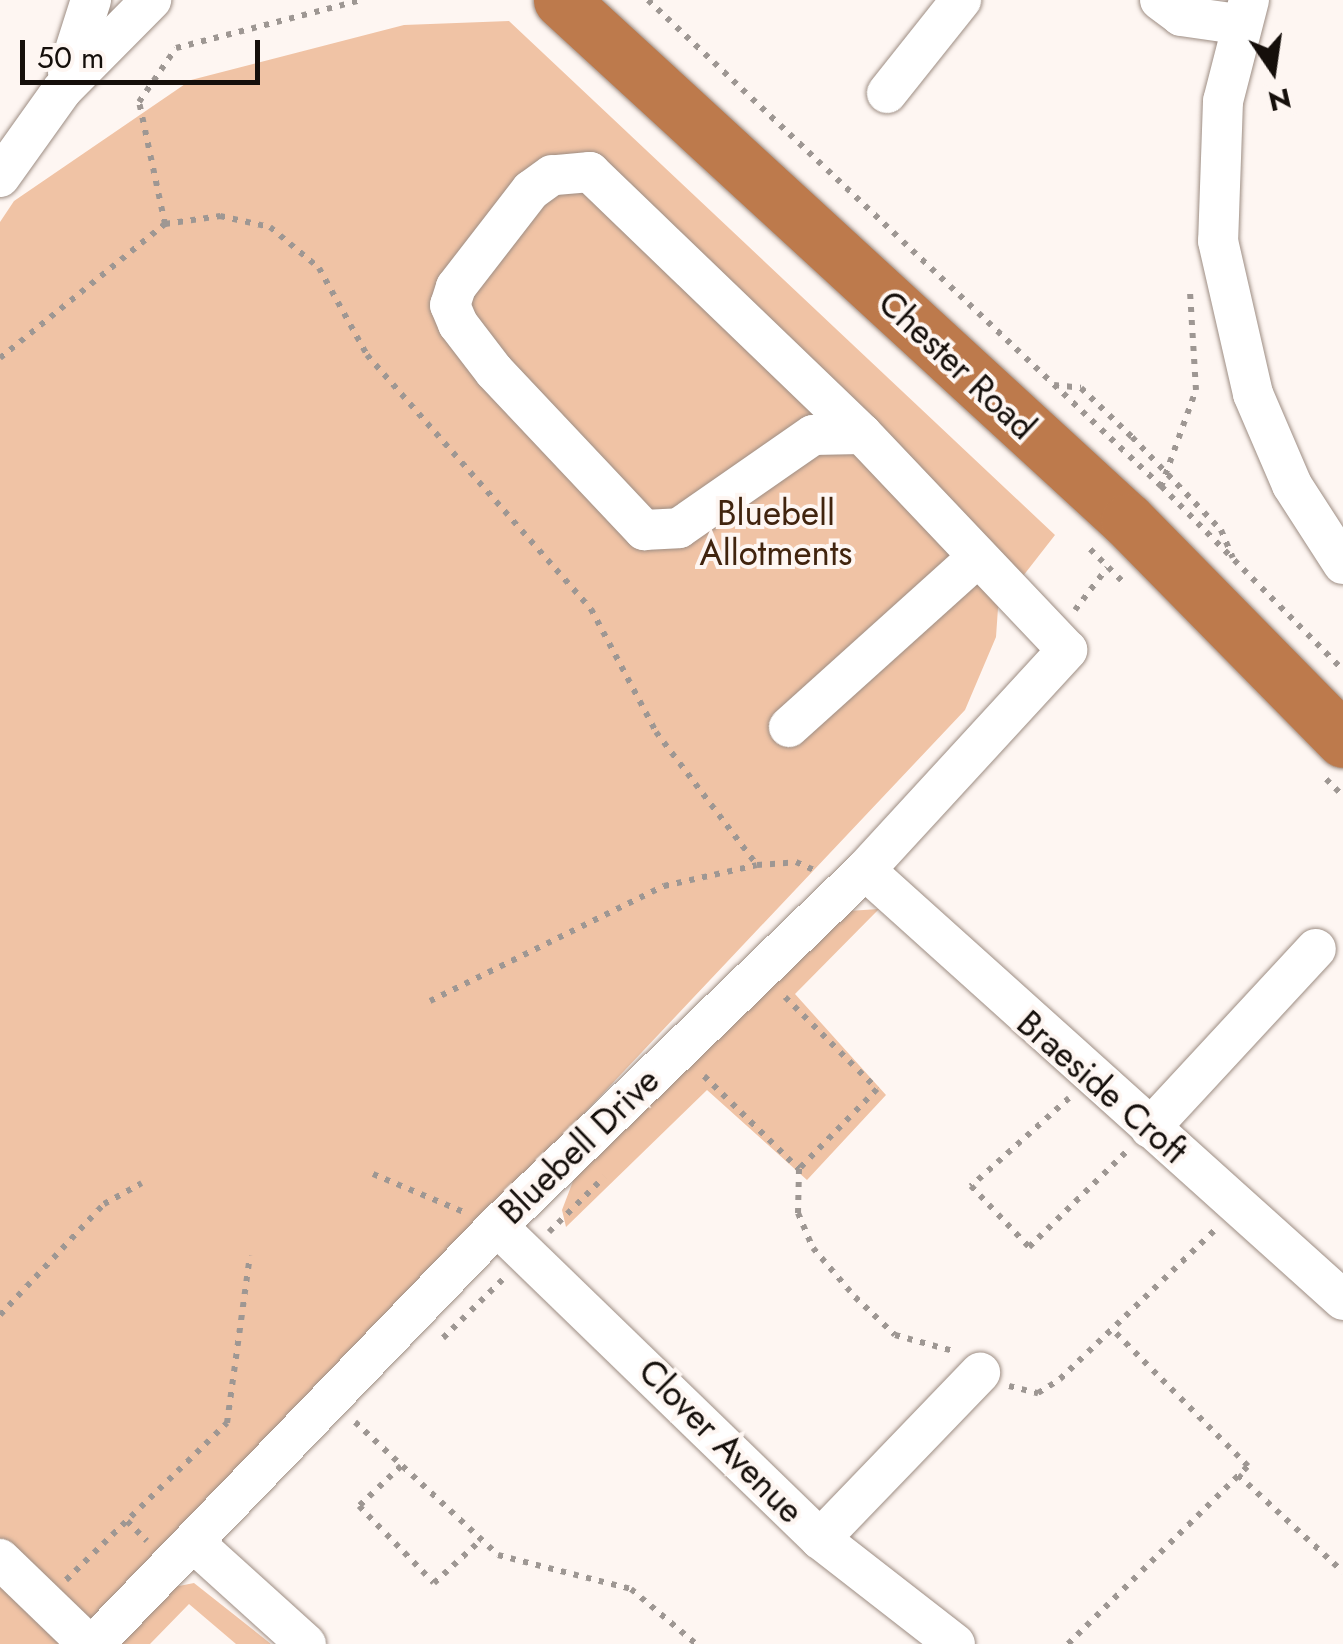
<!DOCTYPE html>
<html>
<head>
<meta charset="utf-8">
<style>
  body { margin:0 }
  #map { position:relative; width:1343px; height:1644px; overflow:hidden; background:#fef6f2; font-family:Jost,sans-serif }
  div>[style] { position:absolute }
  .green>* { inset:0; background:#f0c3a5 }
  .path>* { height:6px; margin-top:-3px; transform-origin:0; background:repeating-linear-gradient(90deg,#9e9793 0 5px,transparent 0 13px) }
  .roads { filter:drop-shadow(0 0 2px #9d8d83) drop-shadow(0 0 2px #9d8d83) }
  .minor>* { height:40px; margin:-20px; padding:0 20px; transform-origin:20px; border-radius:20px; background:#fff }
  .highway>* { height:55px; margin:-27.5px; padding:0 27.5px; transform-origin:27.5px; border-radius:27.5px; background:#bd7a4c }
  span { translate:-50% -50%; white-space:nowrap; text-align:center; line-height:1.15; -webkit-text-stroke:8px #fef6f2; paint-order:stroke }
  .street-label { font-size:35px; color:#150f0b }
  .park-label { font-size:35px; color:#41240e }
  .north { position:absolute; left:1223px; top:20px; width:100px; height:100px; -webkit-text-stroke:8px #fef6f2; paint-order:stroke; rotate:167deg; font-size:28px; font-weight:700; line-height:40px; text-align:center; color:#150f0b }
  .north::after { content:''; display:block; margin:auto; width:35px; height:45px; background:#150f0b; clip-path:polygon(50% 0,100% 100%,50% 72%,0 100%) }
  .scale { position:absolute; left:20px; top:40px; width:240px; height:45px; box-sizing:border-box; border:5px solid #150f0b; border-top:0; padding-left:12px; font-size:30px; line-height:35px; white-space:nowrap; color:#150f0b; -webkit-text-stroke:8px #fef6f2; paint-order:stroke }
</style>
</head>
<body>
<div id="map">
  <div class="green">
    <i style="clip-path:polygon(509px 21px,1055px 535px,998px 608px,996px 637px,965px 710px,354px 1357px,67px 1644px,0 1644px,0 222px,14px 201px,191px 80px,404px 25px)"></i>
    <i style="clip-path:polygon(879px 909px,795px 994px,886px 1095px,807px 1180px,707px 1090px,566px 1227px,562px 1210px,575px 1176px,848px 911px)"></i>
    <i style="clip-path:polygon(194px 1583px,271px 1644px,236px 1644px,189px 1604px,150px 1644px,116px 1644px,174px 1587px)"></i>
  </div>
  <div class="path">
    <i style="left:648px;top:0;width:707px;rotate:43.45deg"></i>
    <i style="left:1161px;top:486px;width:259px;rotate:45.3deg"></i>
    <i style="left:165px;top:224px;width:125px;rotate:-102deg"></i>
    <i style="left:139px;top:102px;width:65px;rotate:-55.6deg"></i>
    <i style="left:176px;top:48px;width:191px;rotate:-14.5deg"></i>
    <i style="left:0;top:358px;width:213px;rotate:-39.1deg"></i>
    <i style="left:165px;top:224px;width:56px;rotate:-8.3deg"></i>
    <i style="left:220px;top:216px;width:51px;rotate:12.4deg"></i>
    <i style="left:270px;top:227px;width:64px;rotate:39.9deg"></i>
    <i style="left:319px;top:268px;width:99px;rotate:61.1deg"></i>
    <i style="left:367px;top:355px;width:339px;rotate:48.6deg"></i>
    <i style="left:591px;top:609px;width:139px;rotate:62.1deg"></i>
    <i style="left:656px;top:732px;width:167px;rotate:52.8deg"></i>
    <i style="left:757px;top:865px;width:39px;rotate:-4deg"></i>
    <i style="left:796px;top:862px;width:22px;rotate:24deg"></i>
    <i style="left:1054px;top:385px;width:27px;rotate:6deg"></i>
    <i style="left:1081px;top:388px;width:71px;rotate:43.9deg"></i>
    <i style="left:1132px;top:437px;width:129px;rotate:46.3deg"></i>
    <i style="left:1221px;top:530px;width:30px;rotate:67deg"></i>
    <i style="left:1161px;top:487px;width:103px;rotate:-70.2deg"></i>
    <i style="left:1196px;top:390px;width:99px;rotate:-93.5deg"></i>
    <i style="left:1090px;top:549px;width:48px;rotate:45deg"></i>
    <i style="left:1075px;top:610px;width:53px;rotate:-52.7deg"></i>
    <i style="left:1326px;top:779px;width:24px;rotate:45deg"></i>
    <i style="left:785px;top:997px;width:130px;rotate:45deg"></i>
    <i style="left:877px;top:1089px;width:112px;rotate:134.3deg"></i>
    <i style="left:430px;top:1001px;width:261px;rotate:-26.2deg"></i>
    <i style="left:664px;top:886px;width:95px;rotate:-12.7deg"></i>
    <i style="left:704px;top:1076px;width:133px;rotate:44.4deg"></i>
    <i style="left:799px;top:1169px;width:44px;rotate:91.3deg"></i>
    <i style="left:798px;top:1213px;width:38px;rotate:67deg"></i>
    <i style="left:813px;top:1248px;width:65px;rotate:49.4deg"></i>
    <i style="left:855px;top:1297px;width:55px;rotate:43.5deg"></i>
    <i style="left:895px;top:1335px;width:60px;rotate:15.4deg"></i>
    <i style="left:1069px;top:1098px;width:132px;rotate:138.1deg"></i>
    <i style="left:971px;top:1186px;width:84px;rotate:46.4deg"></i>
    <i style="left:1029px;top:1247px;width:137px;rotate:-44.4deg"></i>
    <i style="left:373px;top:1174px;width:99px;rotate:22.7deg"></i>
    <i style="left:549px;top:1232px;width:78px;rotate:-45deg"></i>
    <i style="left:0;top:1315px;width:152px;rotate:-46.9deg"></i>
    <i style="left:104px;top:1204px;width:43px;rotate:-28.9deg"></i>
    <i style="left:443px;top:1338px;width:87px;rotate:-44.5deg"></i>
    <i style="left:1009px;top:1386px;width:30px;rotate:14deg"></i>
    <i style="left:1038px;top:1393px;width:26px;rotate:-32deg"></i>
    <i style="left:1060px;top:1379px;width:216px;rotate:-43.9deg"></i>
    <i style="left:355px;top:1422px;width:195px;rotate:42.9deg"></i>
    <i style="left:498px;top:1555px;width:137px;rotate:14.3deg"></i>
    <i style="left:631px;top:1589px;width:85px;rotate:40.2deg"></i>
    <i style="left:401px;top:1466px;width:58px;rotate:136.4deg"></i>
    <i style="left:359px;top:1506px;width:107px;rotate:45.8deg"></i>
    <i style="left:434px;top:1583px;width:64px;rotate:-42.5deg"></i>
    <i style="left:1238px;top:1475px;width:143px;rotate:42.7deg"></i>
    <i style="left:127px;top:1521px;width:28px;rotate:45deg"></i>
    <i style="left:66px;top:1580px;width:225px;rotate:-44.3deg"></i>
    <i style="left:227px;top:1423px;width:169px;rotate:-82.2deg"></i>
    <i style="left:1068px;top:1644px;width:253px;rotate:-44.7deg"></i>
    <i style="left:1248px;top:1466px;width:193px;rotate:-134.8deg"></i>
  </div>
  <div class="roads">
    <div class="minor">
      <i style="left:1160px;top:0;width:26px;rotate:37deg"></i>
      <i style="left:1181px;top:16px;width:58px;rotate:8deg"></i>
      <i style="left:1249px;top:0;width:104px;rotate:104.4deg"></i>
      <i style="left:1223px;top:101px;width:140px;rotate:92deg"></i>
      <i style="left:1218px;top:241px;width:157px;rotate:77.1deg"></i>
      <i style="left:1253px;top:394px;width:99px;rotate:66.8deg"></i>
      <i style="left:1292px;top:485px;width:94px;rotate:57.2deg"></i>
      <i style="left:68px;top:72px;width:76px;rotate:-72.3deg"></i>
      <i style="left:887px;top:93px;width:119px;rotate:-51.5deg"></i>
      <i style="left:0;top:177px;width:107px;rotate:-54.5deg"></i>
      <i style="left:62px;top:90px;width:127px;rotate:-45.3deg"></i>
      <i style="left:789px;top:727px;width:254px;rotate:-42deg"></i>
      <i style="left:865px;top:870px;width:643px;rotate:41.97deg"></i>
      <i style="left:1150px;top:1128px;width:244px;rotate:-47.2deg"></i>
      <i style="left:497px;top:1226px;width:450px;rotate:44.1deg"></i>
      <i style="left:820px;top:1539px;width:171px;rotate:37.9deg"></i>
      <i style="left:820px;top:1539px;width:231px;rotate:-46.1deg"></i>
      <i style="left:193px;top:1542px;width:152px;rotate:42.1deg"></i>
      <i style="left:0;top:1559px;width:122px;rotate:44deg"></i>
      <i style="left:94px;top:1644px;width:581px;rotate:-46.05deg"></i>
      <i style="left:497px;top:1226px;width:512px;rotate:-44.05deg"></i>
      <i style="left:865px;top:870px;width:299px;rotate:-47.4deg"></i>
      <i style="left:1067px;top:650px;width:298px;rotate:-133.5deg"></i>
      <i style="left:862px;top:434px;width:378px;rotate:-136.1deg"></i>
      <i style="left:590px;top:172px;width:38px;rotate:175deg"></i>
      <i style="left:552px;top:175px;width:26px;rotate:144deg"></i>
      <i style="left:531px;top:190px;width:123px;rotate:127.7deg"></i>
      <i style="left:456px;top:287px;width:19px;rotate:108deg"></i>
      <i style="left:450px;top:305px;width:21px;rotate:67deg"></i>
      <i style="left:458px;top:324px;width:59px;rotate:52.5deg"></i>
      <i style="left:494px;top:371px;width:219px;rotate:46.7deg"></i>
      <i style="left:644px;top:530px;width:35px;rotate:-3deg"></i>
      <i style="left:679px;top:528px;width:163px;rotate:-34.8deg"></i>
      <i style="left:813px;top:435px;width:49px;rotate:-1.2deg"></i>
    </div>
    <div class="highway">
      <i style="left:561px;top:0;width:770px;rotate:42.58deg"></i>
      <i style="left:1128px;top:521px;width:307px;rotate:45.5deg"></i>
    </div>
  </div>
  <div class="street-label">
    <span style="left:957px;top:365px;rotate:43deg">Chester Road</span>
    <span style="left:1102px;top:1087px;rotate:41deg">Braeside Croft</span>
    <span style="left:579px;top:1146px;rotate:-44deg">Bluebell Drive</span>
    <span style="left:721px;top:1441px;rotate:45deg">Clover Avenue</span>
  </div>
  <div class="park-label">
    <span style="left:776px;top:533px">Bluebell<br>Allotments</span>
  </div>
  <div class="north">N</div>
  <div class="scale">50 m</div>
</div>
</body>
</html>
